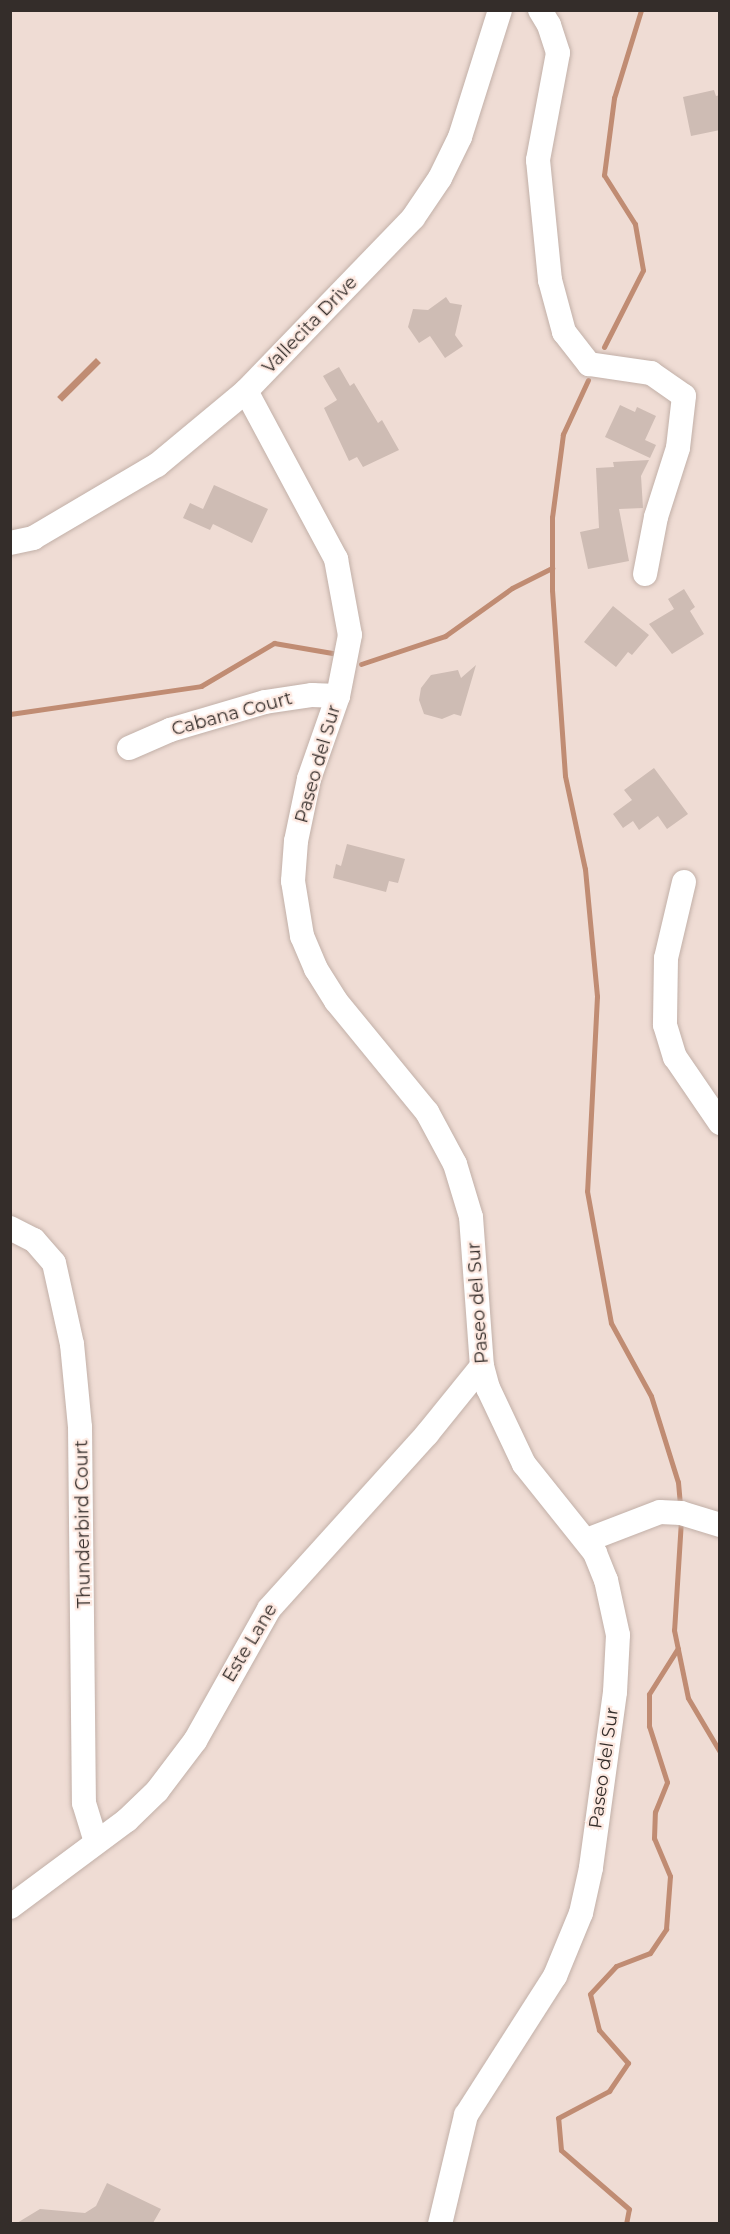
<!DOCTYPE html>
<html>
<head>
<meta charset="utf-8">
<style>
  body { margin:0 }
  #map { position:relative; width:730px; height:2234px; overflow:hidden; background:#efdcd4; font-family:Montserrat,sans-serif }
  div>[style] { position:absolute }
  .water>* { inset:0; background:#c08c73; transform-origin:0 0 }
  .stream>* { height:5px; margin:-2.5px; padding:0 2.5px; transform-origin:2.5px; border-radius:2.5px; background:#c08c73 }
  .building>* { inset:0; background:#cebcb4 }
  .roads { filter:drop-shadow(0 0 2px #c2b0a8) drop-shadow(0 0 2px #c2b0a8) }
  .minor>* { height:24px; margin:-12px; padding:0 12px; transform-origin:12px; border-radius:12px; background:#fff }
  span { translate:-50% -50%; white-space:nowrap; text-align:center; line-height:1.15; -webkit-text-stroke:4.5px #fde9e1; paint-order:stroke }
  .street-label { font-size:18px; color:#342d2a }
  .frame { position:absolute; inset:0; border:12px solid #342d2a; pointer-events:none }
</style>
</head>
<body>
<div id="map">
  <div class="water">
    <i style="left:96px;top:358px;width:7px;height:55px;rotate:45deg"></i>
  </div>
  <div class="stream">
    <i style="left:604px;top:347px;width:86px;rotate:-63.1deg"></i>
    <i style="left:643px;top:270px;width:47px;rotate:-99.9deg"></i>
    <i style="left:635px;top:224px;width:58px;rotate:-122.3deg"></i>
    <i style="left:604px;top:175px;width:78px;rotate:-82.6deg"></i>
    <i style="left:614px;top:98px;width:92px;rotate:-72.9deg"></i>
    <i style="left:588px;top:380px;width:60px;rotate:114.8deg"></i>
    <i style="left:563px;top:434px;width:84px;rotate:97.5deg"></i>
    <i style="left:552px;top:517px;width:73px;rotate:90deg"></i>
    <i style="left:552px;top:590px;width:186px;rotate:86deg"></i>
    <i style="left:565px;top:776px;width:95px;rotate:77.9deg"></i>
    <i style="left:585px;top:869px;width:128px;rotate:84.6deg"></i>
    <i style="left:597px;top:996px;width:195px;rotate:92.9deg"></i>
    <i style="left:587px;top:1191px;width:134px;rotate:79.7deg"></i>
    <i style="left:611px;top:1323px;width:83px;rotate:61.3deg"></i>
    <i style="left:651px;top:1396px;width:90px;rotate:72.6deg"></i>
    <i style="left:678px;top:1482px;width:25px;rotate:85deg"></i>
    <i style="left:361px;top:664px;width:89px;rotate:-18.4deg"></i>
    <i style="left:445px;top:636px;width:82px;rotate:-35.6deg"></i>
    <i style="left:512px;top:588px;width:45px;rotate:-26.6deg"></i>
    <i style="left:10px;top:714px;width:193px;rotate:-8.3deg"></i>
    <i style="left:201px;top:686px;width:85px;rotate:-30.5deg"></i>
    <i style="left:274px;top:643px;width:65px;rotate:9.8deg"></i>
    <i style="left:681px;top:1520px;width:110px;rotate:93.6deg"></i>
    <i style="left:674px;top:1630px;width:69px;rotate:78.4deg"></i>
    <i style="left:688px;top:1698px;width:63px;rotate:59.3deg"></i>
    <i style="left:626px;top:2224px;width:15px;rotate:-79deg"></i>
    <i style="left:629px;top:2209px;width:90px;rotate:-139.1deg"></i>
    <i style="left:561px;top:2150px;width:32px;rotate:-95deg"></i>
    <i style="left:558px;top:2118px;width:58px;rotate:-27.9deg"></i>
    <i style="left:609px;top:2091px;width:34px;rotate:-56deg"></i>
    <i style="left:628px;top:2063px;width:44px;rotate:-131.3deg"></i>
    <i style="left:599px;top:2030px;width:37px;rotate:-104deg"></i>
    <i style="left:590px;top:1994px;width:38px;rotate:-47deg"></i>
    <i style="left:616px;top:1966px;width:36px;rotate:-21deg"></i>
    <i style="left:650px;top:1953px;width:29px;rotate:-56deg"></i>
    <i style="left:666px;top:1929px;width:53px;rotate:-85.7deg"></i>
    <i style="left:670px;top:1876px;width:41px;rotate:-112.8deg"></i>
    <i style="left:654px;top:1838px;width:26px;rotate:-88deg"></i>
    <i style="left:655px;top:1812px;width:32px;rotate:-68deg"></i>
    <i style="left:667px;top:1782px;width:59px;rotate:-107.8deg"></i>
    <i style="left:649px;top:1726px;width:32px;rotate:-90deg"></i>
    <i style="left:649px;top:1694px;width:54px;rotate:-57.8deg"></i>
  </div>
  <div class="building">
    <i style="clip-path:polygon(714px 90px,716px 96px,720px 95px,720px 130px,691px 136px,683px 97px)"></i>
    <i style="clip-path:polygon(446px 297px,450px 303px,462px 305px,455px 335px,463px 346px,445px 358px,430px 336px,419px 343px,408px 327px,413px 309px,428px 310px)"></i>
    <i style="clip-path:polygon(339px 367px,350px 386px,354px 383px,378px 423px,382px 420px,399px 450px,363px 467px,357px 457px,349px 461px,324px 408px,337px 400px,323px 376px)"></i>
    <i style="clip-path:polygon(620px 405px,635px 412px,637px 407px,656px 416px,645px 440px,656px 445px,650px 458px,605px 437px)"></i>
    <i style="clip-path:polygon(649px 460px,641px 476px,643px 508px,619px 509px,629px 561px,588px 569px,580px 532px,599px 528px,596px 468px,614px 467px,613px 462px)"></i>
    <i style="clip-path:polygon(214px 485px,268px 509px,252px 543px,213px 524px,210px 530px,183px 518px,190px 503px,203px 509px)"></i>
    <i style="clip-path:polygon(684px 589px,695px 607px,690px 611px,704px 634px,672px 654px,649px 624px,674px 609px,668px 599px)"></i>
    <i style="clip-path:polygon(613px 606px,649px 635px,632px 655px,628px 652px,616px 667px,584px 642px)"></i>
    <i style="clip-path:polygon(476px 665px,461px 716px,454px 714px,442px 719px,424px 714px,419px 700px,421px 688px,431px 675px,458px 670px,461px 678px)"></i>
    <i style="clip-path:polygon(654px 768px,688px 814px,667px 829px,658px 816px,639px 830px,633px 821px,623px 828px,613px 814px,632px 800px,624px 790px)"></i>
    <i style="clip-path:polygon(347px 844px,405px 859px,398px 883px,389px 881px,386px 892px,333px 878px,336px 864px,341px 866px)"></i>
    <i style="clip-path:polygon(107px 2183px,161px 2209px,153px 2223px,17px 2223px,40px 2209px,85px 2213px,96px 2206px)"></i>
  </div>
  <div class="roads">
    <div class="minor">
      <i style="left:540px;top:10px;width:17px;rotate:59deg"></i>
      <i style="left:549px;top:25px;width:29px;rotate:72deg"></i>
      <i style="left:558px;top:53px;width:109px;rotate:100.6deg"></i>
      <i style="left:538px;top:160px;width:121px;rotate:84.3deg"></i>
      <i style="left:550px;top:280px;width:54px;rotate:74.9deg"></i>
      <i style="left:564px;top:332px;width:41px;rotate:52deg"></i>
      <i style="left:589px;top:364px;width:63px;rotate:8.3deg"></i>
      <i style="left:651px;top:373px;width:40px;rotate:34.9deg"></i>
      <i style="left:684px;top:396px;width:52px;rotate:96.6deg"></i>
      <i style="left:678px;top:448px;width:72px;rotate:107.7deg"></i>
      <i style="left:656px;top:517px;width:58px;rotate:100.9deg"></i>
      <i style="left:246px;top:391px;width:191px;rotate:61.8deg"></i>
      <i style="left:336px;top:559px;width:77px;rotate:79.6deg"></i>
      <i style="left:350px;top:635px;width:62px;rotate:101.1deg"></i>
      <i style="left:338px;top:696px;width:88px;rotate:109.3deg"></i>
      <i style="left:309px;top:779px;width:63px;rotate:101.8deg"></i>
      <i style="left:296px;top:841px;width:40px;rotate:94.3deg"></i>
      <i style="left:293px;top:881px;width:56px;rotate:80.7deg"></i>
      <i style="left:302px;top:936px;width:36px;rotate:67deg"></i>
      <i style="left:316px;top:969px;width:38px;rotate:58deg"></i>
      <i style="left:336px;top:1001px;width:144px;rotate:50.7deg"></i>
      <i style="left:427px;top:1112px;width:59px;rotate:61.7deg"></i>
      <i style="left:455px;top:1164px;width:55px;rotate:73.2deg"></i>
      <i style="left:471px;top:1217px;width:149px;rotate:85.8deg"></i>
      <i style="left:482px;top:1366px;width:23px;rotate:75deg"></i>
      <i style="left:488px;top:1388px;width:84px;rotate:64.7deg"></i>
      <i style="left:524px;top:1464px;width:114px;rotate:51.4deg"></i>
      <i style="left:595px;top:1553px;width:29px;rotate:68deg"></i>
      <i style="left:606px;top:1580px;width:56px;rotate:77.7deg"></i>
      <i style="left:618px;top:1635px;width:57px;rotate:93deg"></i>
      <i style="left:615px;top:1692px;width:178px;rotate:97.8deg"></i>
      <i style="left:591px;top:1868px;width:46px;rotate:102.5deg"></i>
      <i style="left:581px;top:1913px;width:68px;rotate:112.4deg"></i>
      <i style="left:555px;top:1976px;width:165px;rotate:122.6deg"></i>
      <i style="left:466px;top:2115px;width:112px;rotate:103.4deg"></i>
      <i style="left:10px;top:543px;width:24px;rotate:-12deg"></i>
      <i style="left:33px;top:538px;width:144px;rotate:-30.5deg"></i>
      <i style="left:157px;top:465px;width:116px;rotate:-39.7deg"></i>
      <i style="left:246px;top:391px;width:240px;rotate:-46deg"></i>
      <i style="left:413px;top:218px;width:48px;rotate:-56deg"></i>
      <i style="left:440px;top:178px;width:46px;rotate:-64deg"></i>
      <i style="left:460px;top:137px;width:133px;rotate:-72.5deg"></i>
      <i style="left:129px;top:748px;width:45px;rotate:-23.7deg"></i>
      <i style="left:170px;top:730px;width:99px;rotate:-16.4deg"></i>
      <i style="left:265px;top:702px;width:48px;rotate:-8.5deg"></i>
      <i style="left:312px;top:695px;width:26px;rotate:2deg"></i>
      <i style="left:684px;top:882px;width:78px;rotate:103.3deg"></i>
      <i style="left:666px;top:958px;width:67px;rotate:90.9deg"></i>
      <i style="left:665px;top:1025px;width:34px;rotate:73deg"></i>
      <i style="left:675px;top:1057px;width:80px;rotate:55.7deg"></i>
      <i style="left:10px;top:1228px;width:27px;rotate:27deg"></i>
      <i style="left:34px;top:1240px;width:30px;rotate:49deg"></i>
      <i style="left:54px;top:1263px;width:83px;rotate:77.5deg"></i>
      <i style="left:72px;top:1344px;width:83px;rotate:84.5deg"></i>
      <i style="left:80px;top:1427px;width:376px;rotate:89.4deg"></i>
      <i style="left:84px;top:1803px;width:41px;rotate:72.9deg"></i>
      <i style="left:587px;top:1540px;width:78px;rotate:-21deg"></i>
      <i style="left:660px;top:1512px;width:21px;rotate:3deg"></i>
      <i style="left:681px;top:1513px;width:41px;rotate:17.1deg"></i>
      <i style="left:10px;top:1907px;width:146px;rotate:-36.6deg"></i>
      <i style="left:127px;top:1820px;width:42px;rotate:-44deg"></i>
      <i style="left:157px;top:1791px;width:63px;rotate:-52.8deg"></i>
      <i style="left:195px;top:1741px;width:151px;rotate:-60.7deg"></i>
      <i style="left:269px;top:1609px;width:236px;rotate:-47.9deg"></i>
      <i style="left:427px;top:1434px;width:87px;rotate:-51deg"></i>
    </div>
  </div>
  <div class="street-label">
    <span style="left:310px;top:325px;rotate:-46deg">Vallecita Drive</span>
    <span style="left:232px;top:714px;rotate:-15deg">Cabana Court</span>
    <span style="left:318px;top:764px;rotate:-74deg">Paseo del Sur</span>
    <span style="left:478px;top:1303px;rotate:-94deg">Paseo del Sur</span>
    <span style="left:83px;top:1524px;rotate:-91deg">Thunderbird Court</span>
    <span style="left:250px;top:1643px;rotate:-59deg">Este Lane</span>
    <span style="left:604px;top:1768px;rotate:-82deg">Paseo del Sur</span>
  </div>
  <div class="frame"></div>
</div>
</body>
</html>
